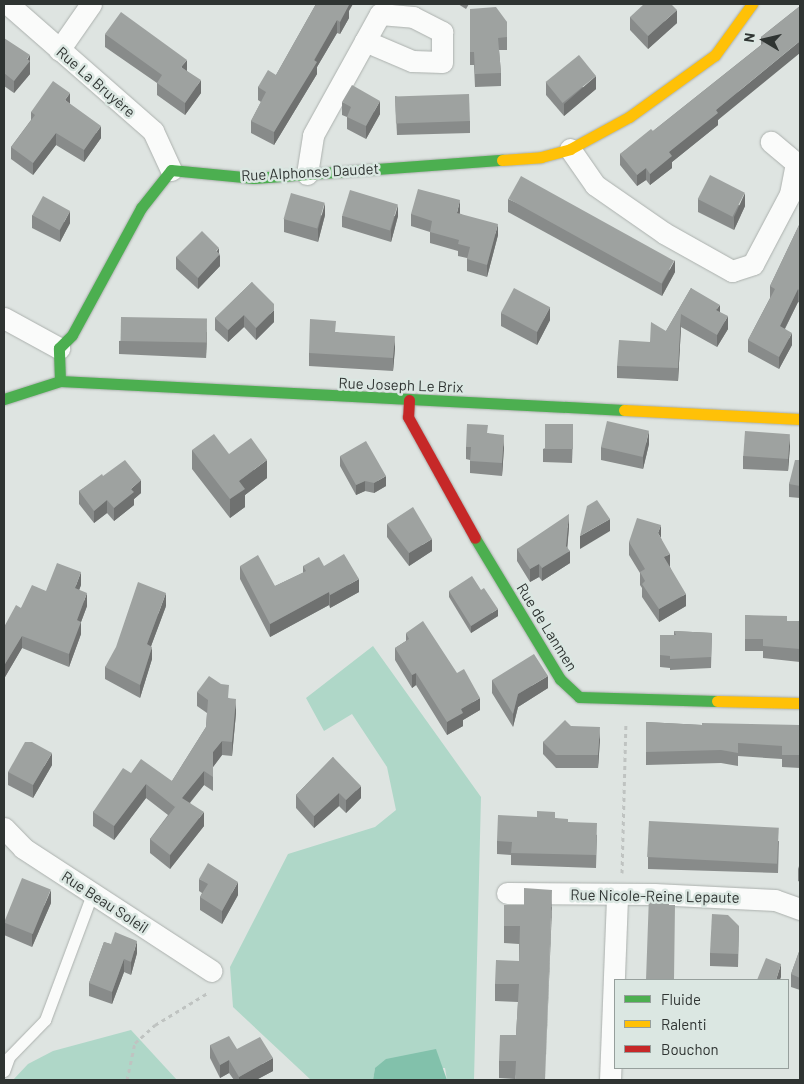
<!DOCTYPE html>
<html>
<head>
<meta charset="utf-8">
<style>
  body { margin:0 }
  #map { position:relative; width:804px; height:1084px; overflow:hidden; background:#dee4e1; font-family:Barlow,sans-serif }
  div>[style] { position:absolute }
  .green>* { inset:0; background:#afd7c8 }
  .water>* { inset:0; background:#82c1ab }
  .path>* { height:3px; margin-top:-1.5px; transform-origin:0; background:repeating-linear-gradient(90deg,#bfc3c1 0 4px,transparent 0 8px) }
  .roads { filter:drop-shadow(0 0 1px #abb0ad) drop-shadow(0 0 1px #abb0ad) }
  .lane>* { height:11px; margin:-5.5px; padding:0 5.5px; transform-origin:5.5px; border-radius:5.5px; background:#fafbfa }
  .street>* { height:21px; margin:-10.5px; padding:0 10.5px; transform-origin:10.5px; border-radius:10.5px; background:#fafbfa }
  .fast>* { height:11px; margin:-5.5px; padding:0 5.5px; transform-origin:5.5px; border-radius:5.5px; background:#4caf50 }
  .slow>* { height:11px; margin:-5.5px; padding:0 5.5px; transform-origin:5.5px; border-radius:5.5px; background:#ffc107 }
  .jam>* { height:11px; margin:-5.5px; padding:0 5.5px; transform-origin:5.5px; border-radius:5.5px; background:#c62828 }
  .wall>* { inset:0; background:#888b8a }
  .shaded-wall>* { inset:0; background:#6f7170 }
  .building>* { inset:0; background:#9ea2a0; transform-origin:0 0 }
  span { translate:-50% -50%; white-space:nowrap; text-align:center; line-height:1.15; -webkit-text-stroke:5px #dbe7e2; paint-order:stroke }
  .street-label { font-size:15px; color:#2f3432 }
  .frame { position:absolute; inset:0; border:5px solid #2f3432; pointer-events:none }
  .legend { position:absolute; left:614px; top:979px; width:175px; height:90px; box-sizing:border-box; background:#dbe7e2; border:1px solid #969f9c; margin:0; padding:6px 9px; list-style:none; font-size:15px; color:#2f3432 }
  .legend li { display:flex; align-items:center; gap:10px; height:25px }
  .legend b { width:25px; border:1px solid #969f9c }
  .north { position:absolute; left:739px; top:15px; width:50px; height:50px; -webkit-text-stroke:4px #dbe7e2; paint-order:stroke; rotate:279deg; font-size:14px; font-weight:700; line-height:20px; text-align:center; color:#2f3432 }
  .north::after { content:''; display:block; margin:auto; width:18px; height:22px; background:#2f3432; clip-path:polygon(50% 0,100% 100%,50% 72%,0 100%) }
</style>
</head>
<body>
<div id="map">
  <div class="green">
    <i style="clip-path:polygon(373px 646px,481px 797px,474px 1080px,447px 1080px,445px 1068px,375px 1068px,373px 1080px,311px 1080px,233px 1007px,230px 967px,288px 854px,375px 827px,396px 810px,387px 767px,352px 714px,324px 731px,306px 698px)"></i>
    <i style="clip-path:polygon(131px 1030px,177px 1080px,13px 1080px,28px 1064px,53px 1051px)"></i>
  </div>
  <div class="water">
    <i style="clip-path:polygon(436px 1049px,447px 1080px,373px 1080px,375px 1068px,386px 1059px)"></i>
  </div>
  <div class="path">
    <i style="left:622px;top:873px;width:151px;rotate:-88.5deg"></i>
    <i style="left:127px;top:1080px;width:38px;rotate:-78deg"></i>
    <i style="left:135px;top:1043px;width:27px;rotate:-42deg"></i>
    <i style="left:155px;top:1025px;width:63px;rotate:-31.4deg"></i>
  </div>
  <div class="roads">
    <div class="lane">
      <i style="left:4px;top:1071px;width:15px;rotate:-70deg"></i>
      <i style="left:9px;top:1057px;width:52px;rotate:-45.8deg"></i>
      <i style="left:45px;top:1020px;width:134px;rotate:-69.5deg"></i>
    </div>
    <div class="street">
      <i style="left:8px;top:4px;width:193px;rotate:41.2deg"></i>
      <i style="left:153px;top:131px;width:43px;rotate:65.2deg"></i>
      <i style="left:59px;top:50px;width:56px;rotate:-55.2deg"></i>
      <i style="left:570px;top:149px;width:44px;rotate:55.2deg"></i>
      <i style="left:595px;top:185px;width:84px;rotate:34.8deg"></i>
      <i style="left:664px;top:233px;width:78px;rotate:29.2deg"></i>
      <i style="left:732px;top:271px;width:22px;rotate:-18deg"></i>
      <i style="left:753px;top:264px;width:79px;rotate:-62.1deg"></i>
      <i style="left:790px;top:194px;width:32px;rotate:-79deg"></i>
      <i style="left:796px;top:163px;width:33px;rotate:-140deg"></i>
      <i style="left:307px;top:174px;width:39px;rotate:-81deg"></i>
      <i style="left:313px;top:135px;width:107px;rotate:-61deg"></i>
      <i style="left:365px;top:41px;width:31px;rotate:-61deg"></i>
      <i style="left:380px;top:14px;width:33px;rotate:5deg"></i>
      <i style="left:413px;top:17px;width:33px;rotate:27deg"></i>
      <i style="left:442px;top:32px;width:30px;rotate:90deg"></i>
      <i style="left:442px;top:62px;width:30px;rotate:-178deg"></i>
      <i style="left:412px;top:61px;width:51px;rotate:-156.9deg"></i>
      <i style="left:4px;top:318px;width:63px;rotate:28.6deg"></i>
      <i style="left:4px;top:828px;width:28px;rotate:46deg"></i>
      <i style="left:23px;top:848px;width:225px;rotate:33.1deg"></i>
      <i style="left:507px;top:893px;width:147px;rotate:0.4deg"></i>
      <i style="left:654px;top:894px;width:121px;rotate:2.8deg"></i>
      <i style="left:775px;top:900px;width:27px;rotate:20deg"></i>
      <i style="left:610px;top:1080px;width:184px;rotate:-87.8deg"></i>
    </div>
    <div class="fast">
      <i style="left:60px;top:381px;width:33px;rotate:-92deg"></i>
      <i style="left:59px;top:348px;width:18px;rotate:-45deg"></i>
      <i style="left:72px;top:335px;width:145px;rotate:-61.5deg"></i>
      <i style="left:141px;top:208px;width:48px;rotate:-51.7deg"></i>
      <i style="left:171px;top:170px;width:83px;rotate:5.5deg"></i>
      <i style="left:254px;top:178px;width:249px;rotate:-4.2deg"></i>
      <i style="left:4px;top:399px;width:59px;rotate:-17.8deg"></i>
      <i style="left:60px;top:381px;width:565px;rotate:2.94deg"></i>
      <i style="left:475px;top:538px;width:165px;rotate:58.9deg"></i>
      <i style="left:560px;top:679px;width:26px;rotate:43deg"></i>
      <i style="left:579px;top:697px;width:138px;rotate:1.7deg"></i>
    </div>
    <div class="slow">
      <i style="left:502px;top:160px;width:39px;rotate:-4deg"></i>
      <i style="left:541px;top:157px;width:30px;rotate:-15deg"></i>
      <i style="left:570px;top:149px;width:67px;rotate:-28.5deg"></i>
      <i style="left:629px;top:117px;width:106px;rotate:-35.8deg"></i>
      <i style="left:715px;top:55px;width:63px;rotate:-54deg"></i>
      <i style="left:624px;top:410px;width:176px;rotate:2.9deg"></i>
      <i style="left:717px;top:701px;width:83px;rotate:1.4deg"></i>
    </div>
    <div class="jam">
      <i style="left:409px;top:400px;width:17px;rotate:93deg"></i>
      <i style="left:408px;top:417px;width:138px;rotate:61deg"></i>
    </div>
  </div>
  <div class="wall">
    <i style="clip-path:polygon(316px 4px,349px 11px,349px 18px,340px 34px,337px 33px,317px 67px,317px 74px,274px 145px,251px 133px,251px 121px,261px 102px,258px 100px,258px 87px,276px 75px)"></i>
    <i style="clip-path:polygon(458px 4px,469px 4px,466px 9px)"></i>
    <i style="clip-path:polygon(800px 6px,718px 120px,718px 125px,672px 162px,672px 168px,650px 185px,646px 180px,637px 186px,620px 165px,620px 154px,653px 131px,761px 45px,761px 37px)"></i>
    <i style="clip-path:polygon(470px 9px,507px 22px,507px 50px,499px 50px,501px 73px,501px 86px,475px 87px,474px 65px,470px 65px)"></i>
    <i style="clip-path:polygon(630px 17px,677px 23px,648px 49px,630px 30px)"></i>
    <i style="clip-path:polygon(105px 34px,187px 71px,201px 93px,185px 115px,157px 95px,157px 83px,105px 47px)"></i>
    <i style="clip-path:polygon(4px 38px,30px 68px,30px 74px,14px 93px,4px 86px)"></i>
    <i style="clip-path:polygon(546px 82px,596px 89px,564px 116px,546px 95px)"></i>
    <i style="clip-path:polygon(395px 96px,470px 121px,470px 133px,397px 135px)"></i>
    <i style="clip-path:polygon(342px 102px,380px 114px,366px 139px,347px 129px,347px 117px,342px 115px)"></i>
    <i style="clip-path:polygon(70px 104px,101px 138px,84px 162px,56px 145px,33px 175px,11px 159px,11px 147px,31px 120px,31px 112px)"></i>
    <i style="clip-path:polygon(508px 199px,675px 272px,662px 296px,508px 212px)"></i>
    <i style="clip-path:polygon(698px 199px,745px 206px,734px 230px,698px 212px)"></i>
    <i style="clip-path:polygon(460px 212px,459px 213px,498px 235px,487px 277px,467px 271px,467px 258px,458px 256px,458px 251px,430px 243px,430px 232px,411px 226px,411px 214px)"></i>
    <i style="clip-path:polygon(32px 215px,70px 223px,60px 242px,32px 228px)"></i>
    <i style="clip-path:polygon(325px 215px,318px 242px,284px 232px,284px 219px)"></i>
    <i style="clip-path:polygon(342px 216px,398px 216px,391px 242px,342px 227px)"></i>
    <i style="clip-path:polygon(800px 223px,800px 303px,798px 302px,785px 329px,792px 345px,779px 369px,748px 352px,748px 340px,770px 298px,770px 286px)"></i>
    <i style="clip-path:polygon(219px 253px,220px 266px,198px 289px,176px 269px,176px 257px)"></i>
    <i style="clip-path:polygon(252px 282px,274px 322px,256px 340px,244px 327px,228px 342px,215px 330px,215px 318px)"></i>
    <i style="clip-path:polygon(691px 288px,720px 312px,728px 329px,717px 347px,681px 327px,678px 381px,617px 378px,617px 366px,666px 331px)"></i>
    <i style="clip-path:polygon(501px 313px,550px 320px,537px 345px,501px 326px)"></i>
    <i style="clip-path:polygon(207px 332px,206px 358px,119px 354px,119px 341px)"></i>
    <i style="clip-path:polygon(336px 332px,395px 348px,393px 371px,309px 366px,309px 353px)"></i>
    <i style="clip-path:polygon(488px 433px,504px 447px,502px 476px,470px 473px,470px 460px,466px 459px,466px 447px)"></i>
    <i style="clip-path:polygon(573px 437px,572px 463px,543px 462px,543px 449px)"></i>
    <i style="clip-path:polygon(649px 444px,643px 469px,601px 460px,601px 447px)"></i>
    <i style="clip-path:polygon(790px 446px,788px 471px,743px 469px,743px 456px)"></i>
    <i style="clip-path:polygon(192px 450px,229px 454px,267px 478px,245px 495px,245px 507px,230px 518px,192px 469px)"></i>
    <i style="clip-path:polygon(340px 456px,386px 486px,374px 493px,365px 491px,356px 495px,340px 466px)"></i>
    <i style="clip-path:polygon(800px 460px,800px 498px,789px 497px,789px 484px)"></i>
    <i style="clip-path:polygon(103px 476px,141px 493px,134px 499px,134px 505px,114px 521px,107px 513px,94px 523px,79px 504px,79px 491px)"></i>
    <i style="clip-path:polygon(387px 524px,432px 551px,409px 566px,387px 537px)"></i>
    <i style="clip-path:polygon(569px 527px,567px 547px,570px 563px,542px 581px,539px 577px,530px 582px,517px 561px,517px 549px)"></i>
    <i style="clip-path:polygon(661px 538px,670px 567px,686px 606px,659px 622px,642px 597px,642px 588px,640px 585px,640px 573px,629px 555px,629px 542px)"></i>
    <i style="clip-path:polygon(240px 566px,275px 586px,303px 573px,303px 566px,324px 566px,359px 592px,330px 608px,329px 605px,270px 637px,240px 579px)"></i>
    <i style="clip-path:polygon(81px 585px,79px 590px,87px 606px,81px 622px,81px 634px,69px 667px,22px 648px,5px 677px,4px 676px,4px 627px,21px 608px,46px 591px)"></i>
    <i style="clip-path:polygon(449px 591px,498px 616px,471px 633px,449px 597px)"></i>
    <i style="clip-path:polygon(166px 606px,151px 646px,152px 659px,140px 698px,105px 679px,105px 667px)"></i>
    <i style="clip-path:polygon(745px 615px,787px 621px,800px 621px,800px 662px,763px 658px,763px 651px,745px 651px)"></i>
    <i style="clip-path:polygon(674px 631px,712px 633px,711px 668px,670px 670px,670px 668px,660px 667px,660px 635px,674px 635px)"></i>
    <i style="clip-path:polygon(406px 633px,480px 710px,463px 720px,463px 726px,447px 735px,416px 685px,412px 688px,395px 660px,395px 648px,406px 641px)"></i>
    <i style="clip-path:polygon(492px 680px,548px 688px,518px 707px,513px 727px,492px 693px)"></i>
    <i style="clip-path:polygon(197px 692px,229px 698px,236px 713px,232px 756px,222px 755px,213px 767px,213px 791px,204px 785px,190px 803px,204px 826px,170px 869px,150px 853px,150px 839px,168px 815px,146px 798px,114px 840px,93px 826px,93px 812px,131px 773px,172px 781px,206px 727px,207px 713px,197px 706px)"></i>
    <i style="clip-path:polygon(646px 722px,702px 725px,800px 725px,800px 768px,782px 767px,782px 759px,738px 756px,738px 766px,721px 763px,646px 765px)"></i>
    <i style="clip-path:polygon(571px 726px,600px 739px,598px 768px,556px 768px,543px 754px,543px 742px)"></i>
    <i style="clip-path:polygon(333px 757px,361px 798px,346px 813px,339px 806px,314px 828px,296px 808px,296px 795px)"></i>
    <i style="clip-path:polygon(52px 765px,33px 798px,8px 785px,8px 772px)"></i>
    <i style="clip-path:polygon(555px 818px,568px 822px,597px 835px,596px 868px,511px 865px,511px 855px,497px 854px,497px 841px)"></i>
    <i style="clip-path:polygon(779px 841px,778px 873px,648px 869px,648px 857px)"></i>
    <i style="clip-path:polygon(800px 863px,800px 882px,798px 881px,798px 869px)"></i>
    <i style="clip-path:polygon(199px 879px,238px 895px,222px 924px,200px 910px,200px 897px,202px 893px,199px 891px)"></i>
    <i style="clip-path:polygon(51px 903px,32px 947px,4px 935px,4px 921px)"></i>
    <i style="clip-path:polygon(552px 907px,515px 1079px,499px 1078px,499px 1061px,516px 1035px,518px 1002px,495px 1001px,495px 984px,519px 961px,519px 944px,504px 943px,504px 926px)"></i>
    <i style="clip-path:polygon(739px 926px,738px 967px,710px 966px,710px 953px)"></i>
    <i style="clip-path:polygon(104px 942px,137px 953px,131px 975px,124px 972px,112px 1004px,89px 996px,89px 983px)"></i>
    <i style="clip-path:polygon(800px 949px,800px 990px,791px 987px,791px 974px)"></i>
    <i style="clip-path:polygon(210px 1045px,237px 1049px,273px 1071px,256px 1080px,234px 1080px,229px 1073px,220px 1078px,210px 1058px)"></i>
  </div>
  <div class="shaded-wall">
    <i style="clip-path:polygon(346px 4px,353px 4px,349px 11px,349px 18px,340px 34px,340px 22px)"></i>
    <i style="clip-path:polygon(677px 10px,677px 23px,648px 49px,648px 36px)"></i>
    <i style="clip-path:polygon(337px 20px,337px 33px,317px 67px,317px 74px,274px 145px,274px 132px)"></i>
    <i style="clip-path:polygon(800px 41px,800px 53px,718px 120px,718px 125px,672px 162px,672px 168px,650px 185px,650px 174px,669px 152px,716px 110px)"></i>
    <i style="clip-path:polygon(30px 55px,30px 74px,14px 93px,14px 81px)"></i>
    <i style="clip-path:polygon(187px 60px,187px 72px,181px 67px)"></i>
    <i style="clip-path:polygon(596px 76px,596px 89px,564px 116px,564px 104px)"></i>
    <i style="clip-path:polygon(201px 80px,201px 93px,185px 115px,185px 103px)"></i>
    <i style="clip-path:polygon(70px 93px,70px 104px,65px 100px)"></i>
    <i style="clip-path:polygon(380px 101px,380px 114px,366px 139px,366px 126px)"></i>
    <i style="clip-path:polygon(101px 126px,101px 138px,84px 162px,84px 150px)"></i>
    <i style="clip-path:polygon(56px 133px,56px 145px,33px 175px,33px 163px)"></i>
    <i style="clip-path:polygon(646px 168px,646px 180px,637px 186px,637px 175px)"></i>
    <i style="clip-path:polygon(745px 193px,745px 206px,734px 230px,734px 217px)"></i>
    <i style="clip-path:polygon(460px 200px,460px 212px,457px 224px,457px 213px)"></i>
    <i style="clip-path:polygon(325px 203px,325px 215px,318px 242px,318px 229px)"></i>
    <i style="clip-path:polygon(398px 205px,398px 216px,391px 242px,391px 230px)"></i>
    <i style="clip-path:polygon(70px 211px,70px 223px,60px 242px,60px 230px)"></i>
    <i style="clip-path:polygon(498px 224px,498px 235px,487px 277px,487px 265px)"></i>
    <i style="clip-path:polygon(219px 248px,219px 256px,220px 254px,220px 266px,198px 289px,198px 278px)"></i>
    <i style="clip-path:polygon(675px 260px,675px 272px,662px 296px,662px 284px)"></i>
    <i style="clip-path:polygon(798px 289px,798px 302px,780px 338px,780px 326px)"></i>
    <i style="clip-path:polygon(720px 305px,720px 318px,716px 310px)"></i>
    <i style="clip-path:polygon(550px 307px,550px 320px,537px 345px,537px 332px)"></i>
    <i style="clip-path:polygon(274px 310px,274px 322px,256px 340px,256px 328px)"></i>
    <i style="clip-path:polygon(681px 314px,681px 327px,678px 381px,678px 368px)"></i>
    <i style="clip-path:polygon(244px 315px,244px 327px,228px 342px,228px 330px)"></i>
    <i style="clip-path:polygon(728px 316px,728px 329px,717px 347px,717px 335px)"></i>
    <i style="clip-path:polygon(207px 319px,207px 332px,206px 358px,206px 346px)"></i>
    <i style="clip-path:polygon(792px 333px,792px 345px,779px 369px,779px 357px)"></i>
    <i style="clip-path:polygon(395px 336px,395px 348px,393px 371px,393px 358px)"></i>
    <i style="clip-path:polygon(649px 431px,649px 444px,643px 469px,643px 456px)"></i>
    <i style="clip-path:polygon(790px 434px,790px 446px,788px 471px,788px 458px)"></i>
    <i style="clip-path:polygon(504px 435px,504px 447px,502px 476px,502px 463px)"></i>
    <i style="clip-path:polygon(267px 460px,267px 478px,245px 495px,245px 507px,230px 518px,230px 499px,239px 481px)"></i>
    <i style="clip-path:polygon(386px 476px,386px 486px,374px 493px,374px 483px)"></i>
    <i style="clip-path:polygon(141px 480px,141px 493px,134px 499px,134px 505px,114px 521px,114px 508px,131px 489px)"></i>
    <i style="clip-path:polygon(365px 481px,365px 491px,356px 495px,356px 485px)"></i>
    <i style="clip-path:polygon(107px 500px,107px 513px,94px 523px,94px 511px)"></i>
    <i style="clip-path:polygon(569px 514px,569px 527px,567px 552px,570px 551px,570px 563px,542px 581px,542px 568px,566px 546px)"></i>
    <i style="clip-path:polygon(610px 519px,610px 531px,580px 549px,580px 536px)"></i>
    <i style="clip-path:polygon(661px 525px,661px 538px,658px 533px)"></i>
    <i style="clip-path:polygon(432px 539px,432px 551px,409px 566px,409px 553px)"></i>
    <i style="clip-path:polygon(670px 554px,670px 566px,664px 570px,664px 557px)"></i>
    <i style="clip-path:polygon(539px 564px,539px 577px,530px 582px,530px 569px)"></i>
    <i style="clip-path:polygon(81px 572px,81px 585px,75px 601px,75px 588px)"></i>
    <i style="clip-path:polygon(359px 579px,359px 592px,330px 608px,330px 595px)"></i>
    <i style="clip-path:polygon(329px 592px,329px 605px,270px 637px,270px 624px)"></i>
    <i style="clip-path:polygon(87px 593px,87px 606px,81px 622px,81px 634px,69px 667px,69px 654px,77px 620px)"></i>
    <i style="clip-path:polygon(166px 593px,166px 606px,147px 657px,147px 644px)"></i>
    <i style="clip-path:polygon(686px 594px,686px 606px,659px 622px,659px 609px)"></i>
    <i style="clip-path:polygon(498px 609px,498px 616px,471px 633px,471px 626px)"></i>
    <i style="clip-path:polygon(22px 636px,22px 648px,5px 677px,5px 664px)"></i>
    <i style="clip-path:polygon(152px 647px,152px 659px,140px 698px,140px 685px)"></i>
    <i style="clip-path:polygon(416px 673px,416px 685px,412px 688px,412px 675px)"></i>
    <i style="clip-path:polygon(548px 676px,548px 688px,518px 707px,513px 727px,513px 714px,518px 694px)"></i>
    <i style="clip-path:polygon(480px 698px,480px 710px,463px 720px,463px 726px,447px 735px,447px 722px,461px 709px)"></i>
    <i style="clip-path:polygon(236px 699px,236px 713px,232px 756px,232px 742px)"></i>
    <i style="clip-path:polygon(600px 727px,600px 739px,598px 768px,598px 755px)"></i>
    <i style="clip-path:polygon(222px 741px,222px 755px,213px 767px,213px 791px,213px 752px)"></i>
    <i style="clip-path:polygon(52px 753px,52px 765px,33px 798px,33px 785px)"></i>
    <i style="clip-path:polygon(204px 771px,204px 785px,182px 812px,182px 798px)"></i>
    <i style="clip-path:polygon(146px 784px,146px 798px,114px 840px,114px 826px)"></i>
    <i style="clip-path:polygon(361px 786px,361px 798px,346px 813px,346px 800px)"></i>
    <i style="clip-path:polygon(339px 793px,339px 806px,314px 828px,314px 816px)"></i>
    <i style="clip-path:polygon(204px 812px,204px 826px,170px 869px,170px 855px)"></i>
    <i style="clip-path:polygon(238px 882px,238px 895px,222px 924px,222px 911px)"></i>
    <i style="clip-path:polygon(51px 890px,51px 903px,32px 947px,32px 934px)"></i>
    <i style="clip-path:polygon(552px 890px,552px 907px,545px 1080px)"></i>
    <i style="clip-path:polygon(137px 941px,137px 953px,131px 975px,131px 962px)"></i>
    <i style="clip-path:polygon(124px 959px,124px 972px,112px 1004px,112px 992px)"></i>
    <i style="clip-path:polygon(781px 964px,781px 977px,780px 980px,776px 980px)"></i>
    <i style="clip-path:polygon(273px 1058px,273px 1071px,256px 1080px,239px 1080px,239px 1077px)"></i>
    <i style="clip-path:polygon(229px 1060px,229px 1073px,220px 1078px,220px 1065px)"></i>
  </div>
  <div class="building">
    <i style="clip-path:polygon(316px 4px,346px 4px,349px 5px,340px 22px,337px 20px,314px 60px,317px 62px,274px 132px,251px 121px,266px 92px,258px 87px,268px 70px,276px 75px)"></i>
    <i style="clip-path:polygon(644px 4px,671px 4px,677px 10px,648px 36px,630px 17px)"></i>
    <i style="clip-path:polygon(800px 6px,800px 41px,716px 110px,718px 113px,669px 152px,672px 156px,650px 174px,646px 168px,637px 175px,620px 154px,651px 129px,653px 131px,765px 42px,761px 37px)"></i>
    <i style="clip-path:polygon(496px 7px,507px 22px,507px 37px,498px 38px,501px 73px,475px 74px,474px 52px,470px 52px,470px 9px)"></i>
    <i style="clip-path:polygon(121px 12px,187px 60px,181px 67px,201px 80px,185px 103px,157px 83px,162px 75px,105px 34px)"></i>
    <i style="clip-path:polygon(4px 38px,30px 55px,27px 59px,30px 61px,14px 81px,4px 73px)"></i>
    <i style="left:579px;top:55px;width:27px;height:43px;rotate:51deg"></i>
    <i style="clip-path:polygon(53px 81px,70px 93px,65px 100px,101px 126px,84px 150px,56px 133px,33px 163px,11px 147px,35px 115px,31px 112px)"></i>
    <i style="clip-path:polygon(352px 85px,380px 101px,366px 126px,347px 117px,351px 107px,342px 102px)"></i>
    <i style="left:469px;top:94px;width:27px;height:74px;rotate:88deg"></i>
    <i style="left:710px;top:175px;width:39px;height:27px;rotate:27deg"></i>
    <i style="left:521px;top:176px;width:175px;height:26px;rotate:29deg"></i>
    <i style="clip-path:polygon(418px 189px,460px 200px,457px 213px,498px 224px,487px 265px,467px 259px,470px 247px,458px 244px,459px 240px,430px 232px,432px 221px,411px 214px)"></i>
    <i style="left:350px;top:190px;width:50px;height:27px;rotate:17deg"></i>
    <i style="left:291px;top:193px;width:35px;height:27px;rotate:16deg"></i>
    <i style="left:43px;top:196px;width:31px;height:22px;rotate:29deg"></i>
    <i style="clip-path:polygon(800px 223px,800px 291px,798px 289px,780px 326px,792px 333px,779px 357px,748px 340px,775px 289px,770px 286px)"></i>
    <i style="clip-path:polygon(202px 231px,219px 248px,216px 251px,220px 254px,198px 278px,176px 257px)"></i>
    <i style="clip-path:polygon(252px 282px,274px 304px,274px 310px,256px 328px,244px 315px,228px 330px,215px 318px)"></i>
    <i style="left:514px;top:288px;width:41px;height:28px;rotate:28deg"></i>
    <i style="clip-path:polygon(691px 288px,720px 305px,716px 310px,728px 316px,717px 335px,681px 314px,678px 368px,617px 366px,619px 340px,650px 342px,651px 322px,666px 331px)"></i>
    <i style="left:121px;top:317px;width:86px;height:24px;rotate:1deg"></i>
    <i style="clip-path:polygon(310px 319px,336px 321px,335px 332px,395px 336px,393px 358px,309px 353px)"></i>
    <i style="left:607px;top:421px;width:43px;height:27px;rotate:13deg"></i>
    <i style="clip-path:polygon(467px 424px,488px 425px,487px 433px,504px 435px,502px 463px,470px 461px,471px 447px,466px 447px)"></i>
    <i style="left:545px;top:424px;width:28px;height:25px"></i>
    <i style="left:745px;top:431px;width:45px;height:25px;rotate:4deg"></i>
    <i style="clip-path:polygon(214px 434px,229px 454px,251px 438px,267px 460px,239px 481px,245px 489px,230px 499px,192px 450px)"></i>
    <i style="clip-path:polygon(366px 441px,386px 476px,374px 483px,365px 481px,356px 485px,340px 456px)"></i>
    <i style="clip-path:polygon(125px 460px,141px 480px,131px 489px,134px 492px,114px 508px,107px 500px,94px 511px,79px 491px,102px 474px,103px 476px)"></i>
    <i style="clip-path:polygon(795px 460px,800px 460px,800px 486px,789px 484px)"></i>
    <i style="clip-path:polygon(597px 500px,610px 519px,580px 536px,587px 506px)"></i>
    <i style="clip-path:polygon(413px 507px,432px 539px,409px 553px,387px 524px)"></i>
    <i style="clip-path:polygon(569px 514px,566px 546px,570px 551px,542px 568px,539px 564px,530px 569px,517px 549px)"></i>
    <i style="clip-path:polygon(637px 518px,661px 525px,658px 533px,670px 554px,664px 557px,686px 594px,659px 609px,642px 584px,645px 581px,640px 572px,645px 569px,629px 542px)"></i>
    <i style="clip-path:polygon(344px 554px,359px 579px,330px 595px,329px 592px,270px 624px,240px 566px,258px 555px,275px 586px,306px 571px,303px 566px,319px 557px,324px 566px)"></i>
    <i style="clip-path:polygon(57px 563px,81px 572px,75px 588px,87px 593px,77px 620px,81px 622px,69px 654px,22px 636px,5px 664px,4px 663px,4px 627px,16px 605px,21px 608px,32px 585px,46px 591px)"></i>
    <i style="clip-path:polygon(472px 576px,481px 590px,484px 588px,498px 609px,471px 626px,449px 591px)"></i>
    <i style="clip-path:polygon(138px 582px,166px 593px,147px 644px,152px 647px,140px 685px,105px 667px,116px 647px)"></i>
    <i style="clip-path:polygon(745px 615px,787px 616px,787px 621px,800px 621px,800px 649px,763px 646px,763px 639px,745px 639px)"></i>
    <i style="clip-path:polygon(423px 621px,457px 673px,464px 669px,480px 698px,461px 709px,463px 713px,447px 722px,416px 673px,412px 675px,395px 648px,409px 639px,406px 633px)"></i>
    <i style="clip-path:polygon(674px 631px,712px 633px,711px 657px,670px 659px,670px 656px,660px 655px,660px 635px,676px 635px)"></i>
    <i style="clip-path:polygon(534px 654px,548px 676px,518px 694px,513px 714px,492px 680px)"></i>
    <i style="clip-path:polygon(209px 676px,221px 684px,229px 685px,228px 698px,236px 699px,232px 742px,222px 741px,213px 752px,213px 777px,204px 771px,182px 798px,204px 812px,170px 855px,150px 839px,179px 802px,175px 807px,146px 784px,114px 826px,93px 812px,123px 768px,131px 773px,141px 759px,172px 781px,206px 727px,208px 700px,197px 692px)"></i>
    <i style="clip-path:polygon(565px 720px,571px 726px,600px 727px,598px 755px,556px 755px,543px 742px)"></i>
    <i style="clip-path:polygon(646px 722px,702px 725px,702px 723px,800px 725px,800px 755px,782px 755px,782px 746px,738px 743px,738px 753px,721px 750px,646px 752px)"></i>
    <i style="clip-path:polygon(25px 742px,32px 742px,52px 753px,33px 785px,8px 772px)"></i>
    <i style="clip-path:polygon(333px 757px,361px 786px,346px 800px,339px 793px,314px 816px,296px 795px)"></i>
    <i style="clip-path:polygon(537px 811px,555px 812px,555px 818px,568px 819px,568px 822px,597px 823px,596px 855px,511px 853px,512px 842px,497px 841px,498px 815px,537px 817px)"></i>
    <i style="left:649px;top:821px;width:130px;height:36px;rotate:3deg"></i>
    <i style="clip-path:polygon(208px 863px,238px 882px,222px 911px,200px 897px,208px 884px,199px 879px)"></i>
    <i style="left:22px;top:878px;width:31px;height:48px;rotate:22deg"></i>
    <i style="clip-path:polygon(524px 888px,552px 890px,545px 1080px,515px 1080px,516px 1061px,499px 1061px,500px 1035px,516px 1035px,519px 984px,495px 984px,496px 960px,519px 961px,520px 926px,504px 926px,504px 905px,524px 905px)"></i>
    <i style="clip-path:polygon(649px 895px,669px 895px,669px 905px,675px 905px,674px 980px,646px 980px)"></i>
    <i style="clip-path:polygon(712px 914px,728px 915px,739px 926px,738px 954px,710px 953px)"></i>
    <i style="clip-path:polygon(115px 932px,137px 941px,131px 962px,124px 959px,112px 992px,89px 983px,104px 942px,111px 944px)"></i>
    <i style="clip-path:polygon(800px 949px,800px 978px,791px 974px)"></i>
    <i style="clip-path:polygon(766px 958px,781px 964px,776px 980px,757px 980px)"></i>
    <i style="clip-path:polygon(229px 1036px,237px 1049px,260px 1037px,273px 1058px,239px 1077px,229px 1060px,220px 1065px,210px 1045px)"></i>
  </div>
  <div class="street-label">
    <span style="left:96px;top:82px;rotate:41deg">Rue La Bruyère</span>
    <span style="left:310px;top:172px;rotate:-3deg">Rue Alphonse Daudet</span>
    <span style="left:401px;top:385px;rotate:2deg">Rue Joseph Le Brix</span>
    <span style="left:547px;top:627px;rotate:58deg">Rue de Lanmen</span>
    <span style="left:655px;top:896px;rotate:1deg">Rue Nicole-Reine Lepaute</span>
    <span style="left:105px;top:902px;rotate:33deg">Rue Beau Soleil</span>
  </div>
  <div class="frame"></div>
  <ul class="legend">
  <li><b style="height:6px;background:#4caf50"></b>Fluide</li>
  <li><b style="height:6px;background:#ffc107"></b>Ralenti</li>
  <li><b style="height:6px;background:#c62828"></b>Bouchon</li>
  </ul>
  <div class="north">N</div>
</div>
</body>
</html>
